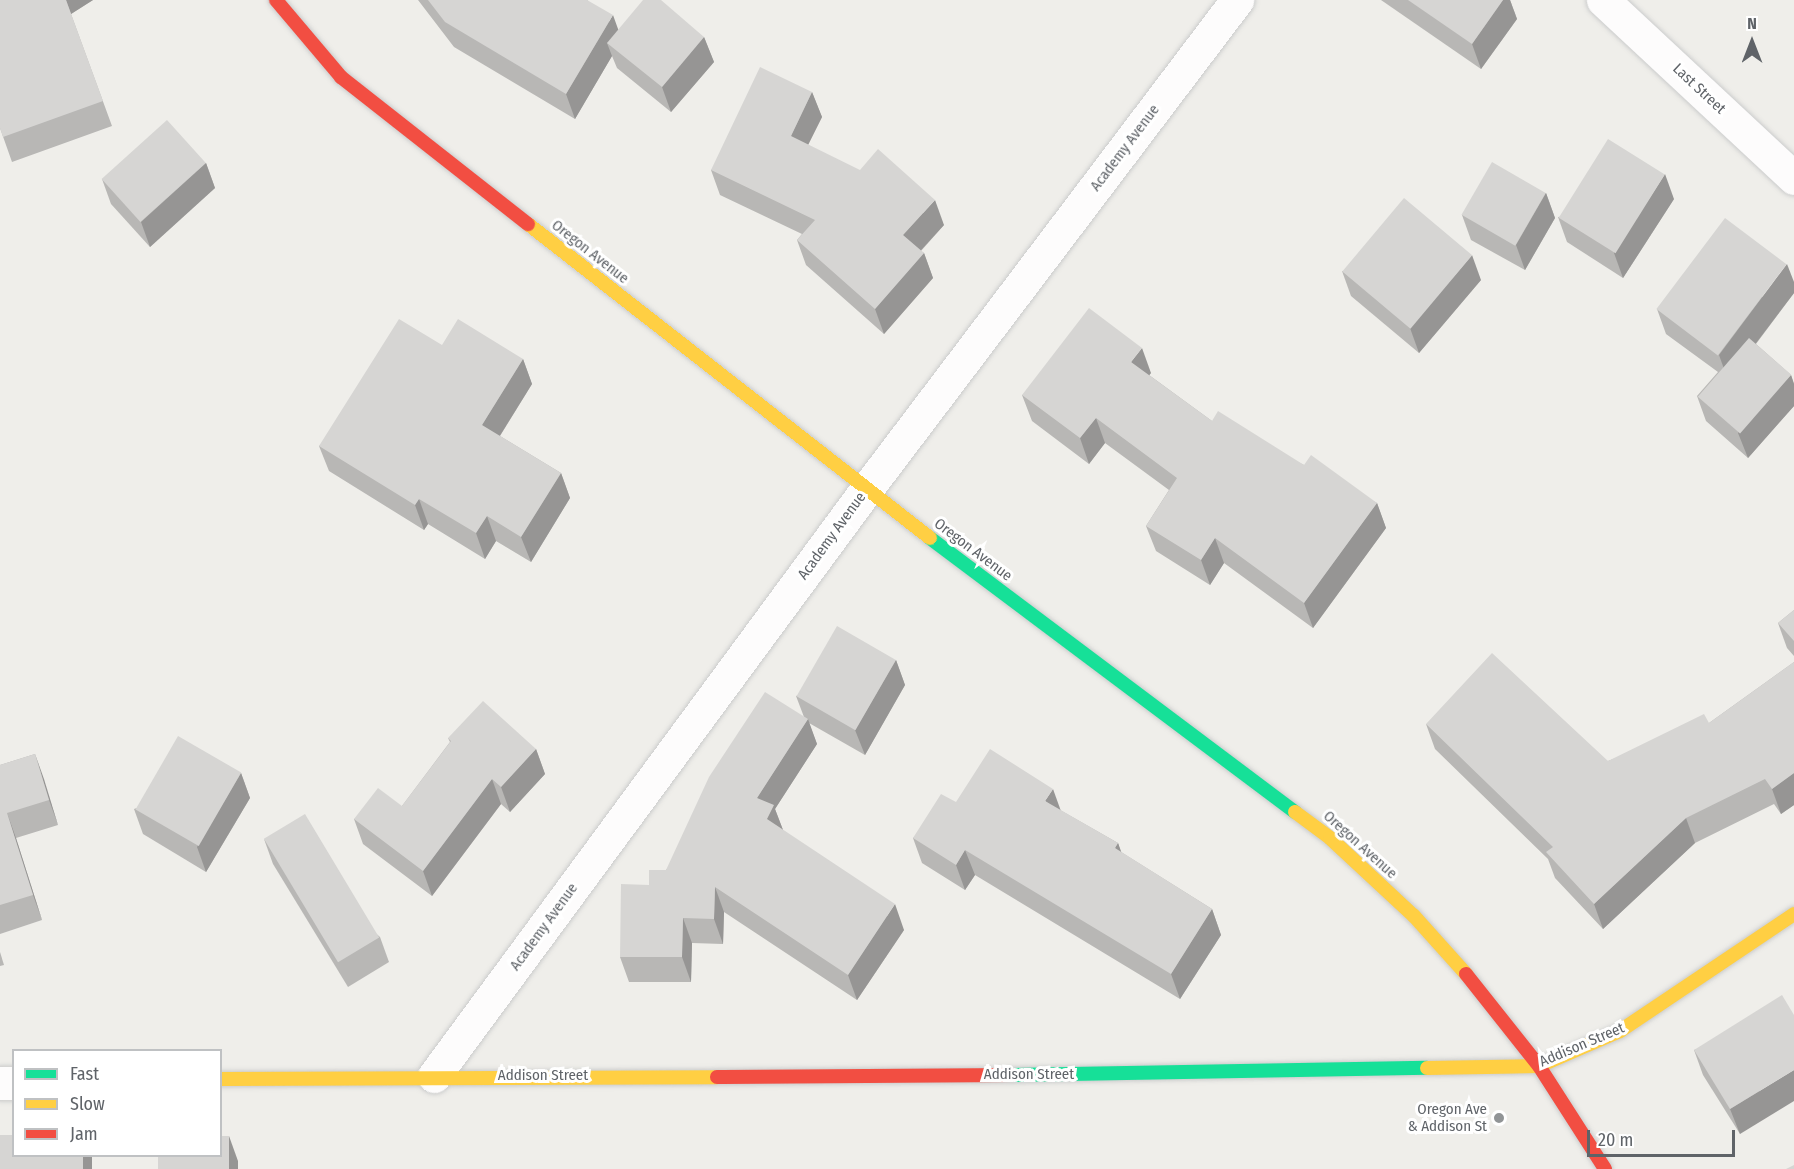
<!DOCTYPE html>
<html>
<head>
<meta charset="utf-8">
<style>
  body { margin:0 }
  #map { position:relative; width:1794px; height:1169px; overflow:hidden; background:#efeeea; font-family:"Fira Sans Condensed",sans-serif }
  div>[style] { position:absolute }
  .roads { filter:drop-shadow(0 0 2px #cbcccc) drop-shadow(0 0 2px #cbcccc) }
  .street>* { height:33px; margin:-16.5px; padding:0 16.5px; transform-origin:16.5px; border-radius:16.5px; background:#fdfcfc }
  .fast>* { height:14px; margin:-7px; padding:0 7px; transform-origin:7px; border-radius:7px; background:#16e098 }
  .slow>* { height:14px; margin:-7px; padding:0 7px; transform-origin:7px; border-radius:7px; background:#ffcf43 }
  .jam>* { height:14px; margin:-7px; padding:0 7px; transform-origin:7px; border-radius:7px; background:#f24e42 }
  .wall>* { inset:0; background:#b8b7b5 }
  .shaded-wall>* { inset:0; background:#969594; transform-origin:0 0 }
  .building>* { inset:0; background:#d6d5d3; transform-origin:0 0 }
  .dots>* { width:16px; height:16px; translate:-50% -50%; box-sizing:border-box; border:3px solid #fff; border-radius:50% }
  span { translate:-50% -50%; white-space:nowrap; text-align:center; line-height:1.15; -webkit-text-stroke:6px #fff; paint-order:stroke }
  .street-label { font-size:15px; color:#5f6368 }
  .poi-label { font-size:15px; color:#5f6368 }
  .right { translate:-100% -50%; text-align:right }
  .legend { position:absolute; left:12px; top:1049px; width:210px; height:108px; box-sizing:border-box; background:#fff; border:2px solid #bfc1c3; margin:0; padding:8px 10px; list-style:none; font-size:18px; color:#5f6368 }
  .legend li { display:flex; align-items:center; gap:12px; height:30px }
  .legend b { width:30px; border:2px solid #bfc1c3 }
  .north { position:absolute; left:1722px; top:12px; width:60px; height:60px; -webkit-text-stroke:4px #fff; paint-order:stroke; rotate:0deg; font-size:16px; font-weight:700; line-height:24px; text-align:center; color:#5f6368 }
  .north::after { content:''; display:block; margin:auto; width:21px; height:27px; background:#5f6368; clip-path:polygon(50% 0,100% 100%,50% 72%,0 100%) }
  .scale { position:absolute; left:1587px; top:1130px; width:148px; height:27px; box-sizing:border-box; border:3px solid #5f6368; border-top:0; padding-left:8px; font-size:18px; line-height:21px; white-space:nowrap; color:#5f6368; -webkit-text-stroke:4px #fff; paint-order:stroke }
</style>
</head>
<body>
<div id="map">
  <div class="roads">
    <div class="street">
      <i style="left:1603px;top:0;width:261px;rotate:43deg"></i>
      <i style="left:434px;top:1076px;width:728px;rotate:-53.6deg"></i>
      <i style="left:866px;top:490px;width:615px;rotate:-52.87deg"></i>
      <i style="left:0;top:1083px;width:14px"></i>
    </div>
    <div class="fast">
      <i style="left:930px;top:538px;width:456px;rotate:36.9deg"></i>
      <i style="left:1012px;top:1075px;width:415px;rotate:-1deg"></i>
    </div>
    <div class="slow">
      <i style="left:528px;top:224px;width:510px;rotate:37.99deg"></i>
      <i style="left:1295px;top:812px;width:44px;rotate:36.6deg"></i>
      <i style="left:1330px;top:838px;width:115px;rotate:42.9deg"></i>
      <i style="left:1414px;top:916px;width:78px;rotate:48.1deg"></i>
      <i style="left:1427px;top:1068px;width:112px;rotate:-1deg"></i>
      <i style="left:1539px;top:1066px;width:88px;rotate:-23.4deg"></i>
      <i style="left:1620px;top:1031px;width:210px;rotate:-33.9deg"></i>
      <i style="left:220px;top:1079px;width:497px;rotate:-0.2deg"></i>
    </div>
    <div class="jam">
      <i style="left:276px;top:0;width:101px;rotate:49.8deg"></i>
      <i style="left:341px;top:77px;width:238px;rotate:38.2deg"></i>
      <i style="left:1466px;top:974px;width:117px;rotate:51.6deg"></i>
      <i style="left:1539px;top:1066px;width:122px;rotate:57.3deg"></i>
      <i style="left:717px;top:1077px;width:295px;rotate:-0.4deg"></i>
    </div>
  </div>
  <div class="wall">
    <i style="clip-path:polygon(0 0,93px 0,71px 14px,112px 126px,12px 162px,0 128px)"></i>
    <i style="clip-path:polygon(418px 0,587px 0,618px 30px,704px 37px,714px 62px,671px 112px,617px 68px,612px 56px,575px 119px,454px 47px)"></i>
    <i style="clip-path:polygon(1381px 0,1510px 0,1517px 19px,1481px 69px)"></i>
    <i style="clip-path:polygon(812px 92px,822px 117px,808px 145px,944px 225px,921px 251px,924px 253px,933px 278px,884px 334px,806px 265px,797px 240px,802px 234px,720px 195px,711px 170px)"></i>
    <i style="clip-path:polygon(206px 163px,215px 188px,150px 247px,111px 204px,102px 179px)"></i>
    <i style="clip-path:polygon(1546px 193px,1555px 218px,1525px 270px,1471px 240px,1462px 215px)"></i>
    <i style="clip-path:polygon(1674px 199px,1623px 278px,1567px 242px,1558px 217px)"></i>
    <i style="clip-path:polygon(1342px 271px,1481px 280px,1419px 353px,1351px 296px)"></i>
    <i style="clip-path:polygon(1794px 293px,1756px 344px,1791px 375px,1794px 384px,1794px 406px,1748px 458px,1706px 421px,1697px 396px,1718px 372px,1666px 334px,1657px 309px)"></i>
    <i style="clip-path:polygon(442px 345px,523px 359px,532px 384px,500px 436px,561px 473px,570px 498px,531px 562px,496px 541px,485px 559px,428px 524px,424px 530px,329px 471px,319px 446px)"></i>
    <i style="clip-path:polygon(1151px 373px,1149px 375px,1212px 421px,1304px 465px,1377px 503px,1386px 528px,1313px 628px,1224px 563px,1210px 585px,1156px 551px,1146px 526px,1169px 490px,1105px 443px,1089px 464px,1032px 421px,1022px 395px)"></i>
    <i style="clip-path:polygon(1794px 610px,1794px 656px,1787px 648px,1778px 623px)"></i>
    <i style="clip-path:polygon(896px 660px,905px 685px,865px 755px,809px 723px,817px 744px,775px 809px,783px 830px,904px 930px,857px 1000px,724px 912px,723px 944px,692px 943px,691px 982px,629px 982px,620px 957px,649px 885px,666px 870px,804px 717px,796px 696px)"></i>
    <i style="clip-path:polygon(1794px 662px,1794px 805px,1781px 814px,1774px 804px,1695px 843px,1603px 929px,1555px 878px,1548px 859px,1435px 749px,1426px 724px,1608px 761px,1709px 723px)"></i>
    <i style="clip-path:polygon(448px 738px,536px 749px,545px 774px,510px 812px,501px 804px,432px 896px,363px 844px,354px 819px,402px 806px,450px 742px)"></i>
    <i style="clip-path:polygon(35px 754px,58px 825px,16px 838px,42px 920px,0 934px,0 765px)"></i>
    <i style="clip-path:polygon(241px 773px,250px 798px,206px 872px,143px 834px,134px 809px)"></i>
    <i style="clip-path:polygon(956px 802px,1060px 810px,1118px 843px,1121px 852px,1212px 909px,1221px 935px,1180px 999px,975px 875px,965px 890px,922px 863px,913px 838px)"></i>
    <i style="clip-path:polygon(264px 839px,380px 937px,389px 962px,348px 987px,273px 864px)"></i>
    <i style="clip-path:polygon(0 952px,4px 965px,0 966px)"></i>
    <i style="clip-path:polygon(1794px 1015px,1740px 1134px,1703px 1075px,1694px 1050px)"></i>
  </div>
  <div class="shaded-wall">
    <i style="clip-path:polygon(66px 0,93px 0,71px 14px)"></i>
    <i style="clip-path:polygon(1503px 0,1510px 0,1517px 19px,1481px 69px,1472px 44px)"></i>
    <i style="clip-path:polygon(613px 15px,622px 40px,607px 43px,612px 56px,575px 119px,566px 94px)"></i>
    <i style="clip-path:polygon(704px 37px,714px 62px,671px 112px,662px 87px)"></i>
    <i style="clip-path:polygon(812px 92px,822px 117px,800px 161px,791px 136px)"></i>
    <i style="clip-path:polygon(206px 163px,215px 188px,150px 247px,141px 222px)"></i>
    <i style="clip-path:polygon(1665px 174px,1674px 199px,1623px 278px,1614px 253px)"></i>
    <i style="clip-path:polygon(1546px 193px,1555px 218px,1525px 270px,1516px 245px)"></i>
    <i style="clip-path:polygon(935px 200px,944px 225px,912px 260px,903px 235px)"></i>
    <i style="clip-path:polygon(924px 253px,933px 278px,884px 334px,875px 309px)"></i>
    <i style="clip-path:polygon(1472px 255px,1481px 280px,1419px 353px,1410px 328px)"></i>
    <i style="clip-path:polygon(1787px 264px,1794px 282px,1794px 293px,1728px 380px,1719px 355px)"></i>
    <i style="clip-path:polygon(1142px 348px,1151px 373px,1140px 387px,1131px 362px)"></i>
    <i style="clip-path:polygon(523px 359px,532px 384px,491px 450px,482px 425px)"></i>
    <i style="clip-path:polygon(1791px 375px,1794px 384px,1794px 406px,1748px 458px,1738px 433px)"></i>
    <i style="clip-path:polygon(1096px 418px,1105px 443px,1089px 464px,1080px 438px)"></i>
    <i style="clip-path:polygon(561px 473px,570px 498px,531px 562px,521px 537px)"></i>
    <i style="clip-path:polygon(419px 499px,428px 524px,424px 530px,415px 505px)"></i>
    <i style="clip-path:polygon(1377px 503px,1386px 528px,1313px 628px,1304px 603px)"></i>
    <i style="clip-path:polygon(487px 516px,496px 541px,485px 559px,476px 533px)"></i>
    <i style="clip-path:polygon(1215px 538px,1224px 563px,1210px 585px,1201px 560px)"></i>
    <i style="clip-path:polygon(896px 660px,905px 685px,865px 755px,855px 730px)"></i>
    <i style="clip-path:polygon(808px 719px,817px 744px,775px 809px,783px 830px,776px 845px,757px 798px)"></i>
    <i style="clip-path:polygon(536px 749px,545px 774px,510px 812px,501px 787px)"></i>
    <i style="clip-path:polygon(35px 754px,44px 779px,58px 825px,49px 800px)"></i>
    <i style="clip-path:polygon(241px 773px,250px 798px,206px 872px,197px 847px)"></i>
    <i style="clip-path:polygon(1794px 773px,1794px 805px,1781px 814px,1772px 789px)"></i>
    <i style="clip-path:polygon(492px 779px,501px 804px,432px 896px,423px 871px)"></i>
    <i style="clip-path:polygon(1053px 789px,1062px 814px,1045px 801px)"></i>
    <i style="clip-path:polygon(7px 813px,16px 838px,42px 920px,33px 895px)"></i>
    <i style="clip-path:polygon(1686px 818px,1695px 843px,1603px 929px,1594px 904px)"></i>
    <i style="clip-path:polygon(1118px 843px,1127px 868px,1115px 848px)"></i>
    <i style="clip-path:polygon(965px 850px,975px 875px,965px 890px,956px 865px)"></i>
    <i style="clip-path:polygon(715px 887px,724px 912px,723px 944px,714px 919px)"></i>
    <i style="clip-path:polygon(895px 904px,904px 930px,857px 1000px,848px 975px)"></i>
    <i style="clip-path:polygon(1212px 909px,1221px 935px,1180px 999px,1171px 974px)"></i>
    <i style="clip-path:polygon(683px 918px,692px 943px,691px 982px,682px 957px)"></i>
    <i style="clip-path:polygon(1794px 1070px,1794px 1101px,1740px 1134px,1730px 1109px)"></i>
    <i style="clip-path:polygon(229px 1136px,238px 1161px,238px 1169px,229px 1169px)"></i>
    <i style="left:83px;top:1155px;width:9px;height:14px"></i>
  </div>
  <div class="building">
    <i style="clip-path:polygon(0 0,66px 0,103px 101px,3px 137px,0 128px)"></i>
    <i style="clip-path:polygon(428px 0,587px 0,613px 15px,566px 94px,445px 22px)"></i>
    <i style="clip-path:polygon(643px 0,661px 0,704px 37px,662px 87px,607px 43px)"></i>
    <i style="clip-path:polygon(1408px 0,1503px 0,1472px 44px)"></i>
    <i style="clip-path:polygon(760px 67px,812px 92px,791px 136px,860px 170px,878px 149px,935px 200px,903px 235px,924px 253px,875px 309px,797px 240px,815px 220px,711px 170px)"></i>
    <i style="left:167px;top:120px;width:58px;height:88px;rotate:48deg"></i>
    <i style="left:1608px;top:139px;width:67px;height:93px;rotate:32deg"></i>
    <i style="left:1492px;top:162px;width:62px;height:61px;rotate:30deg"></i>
    <i style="left:1404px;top:198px;width:89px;height:96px;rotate:40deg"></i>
    <i style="left:1725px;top:218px;width:77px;height:114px;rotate:37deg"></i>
    <i style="clip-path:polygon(1089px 308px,1142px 348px,1131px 362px,1212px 421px,1218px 411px,1304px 465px,1311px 455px,1377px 503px,1304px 603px,1215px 538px,1201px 560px,1146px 526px,1177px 478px,1096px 418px,1080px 438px,1022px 395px)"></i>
    <i style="clip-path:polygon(399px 319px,442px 345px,458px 319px,523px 359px,482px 425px,561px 473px,521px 537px,487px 516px,476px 533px,419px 499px,415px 505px,319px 446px)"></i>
    <i style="left:1749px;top:338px;width:56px;height:78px;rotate:41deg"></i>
    <i style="clip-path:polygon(1794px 610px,1794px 641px,1778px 623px)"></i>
    <i style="left:837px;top:626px;width:68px;height:81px;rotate:30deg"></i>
    <i style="clip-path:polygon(1492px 653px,1608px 761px,1704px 714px,1709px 723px,1794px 662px,1794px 773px,1772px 789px,1765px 779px,1686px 818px,1594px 904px,1546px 852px,1553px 847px,1426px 724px)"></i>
    <i style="clip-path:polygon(765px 692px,808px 719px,757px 798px,774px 805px,767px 819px,895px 904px,848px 975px,715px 887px,714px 919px,683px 918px,682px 957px,620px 957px,621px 884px,649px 885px,649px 870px,666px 870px,709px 777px)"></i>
    <i style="clip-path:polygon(483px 701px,536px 749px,501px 787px,492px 779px,423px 871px,354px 819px,378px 788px,402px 806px,451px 741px,448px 738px)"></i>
    <i style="left:178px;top:736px;width:73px;height:85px;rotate:30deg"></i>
    <i style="clip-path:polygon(990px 749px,1053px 789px,1045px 801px,1118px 843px,1115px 848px,1212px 909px,1171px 974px,965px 850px,956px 865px,913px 838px,941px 794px,956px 802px)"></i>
    <i style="clip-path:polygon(35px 754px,49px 800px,7px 813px,33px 895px,0 905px,0 765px)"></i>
    <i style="left:305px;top:814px;width:144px;height:48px;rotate:59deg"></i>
    <i style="clip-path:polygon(1782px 995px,1794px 1015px,1794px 1070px,1730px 1109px,1694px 1050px)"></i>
    <i style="clip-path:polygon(0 1135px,14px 1135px,14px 1155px,83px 1155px,83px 1169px,0 1169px)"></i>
    <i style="clip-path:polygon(220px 1136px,229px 1136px,229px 1169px,158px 1169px,158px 1155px,220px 1155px)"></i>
    <i style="clip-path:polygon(1794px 1165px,1794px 1169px,1786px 1169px)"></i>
  </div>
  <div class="dots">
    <i style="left:1499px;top:1118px;background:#919496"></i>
  </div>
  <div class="street-label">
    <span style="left:1699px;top:89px;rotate:43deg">Last Street</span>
    <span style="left:1125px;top:148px;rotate:-53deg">Academy Avenue</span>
    <span style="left:590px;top:252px;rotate:38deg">Oregon Avenue</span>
    <span style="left:832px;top:536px;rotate:-54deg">Academy Avenue</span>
    <span style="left:973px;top:550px;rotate:37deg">Oregon Avenue</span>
    <span style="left:1360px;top:845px;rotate:42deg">Oregon Avenue</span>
    <span style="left:544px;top:927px;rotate:-54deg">Academy Avenue</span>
    <span style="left:1582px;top:1045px;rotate:-23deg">Addison Street</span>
    <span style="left:1029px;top:1075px">Addison Street</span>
    <span style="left:543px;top:1076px">Addison Street</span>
  </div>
  <div class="poi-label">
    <span class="right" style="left:1487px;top:1118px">Oregon Ave<br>&amp; Addison St</span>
  </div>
  <ul class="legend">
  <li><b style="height:8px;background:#16e098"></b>Fast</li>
  <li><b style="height:8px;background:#ffcf43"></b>Slow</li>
  <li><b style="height:8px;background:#f24e42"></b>Jam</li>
  </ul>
  <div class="north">N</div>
  <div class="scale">20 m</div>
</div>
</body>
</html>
